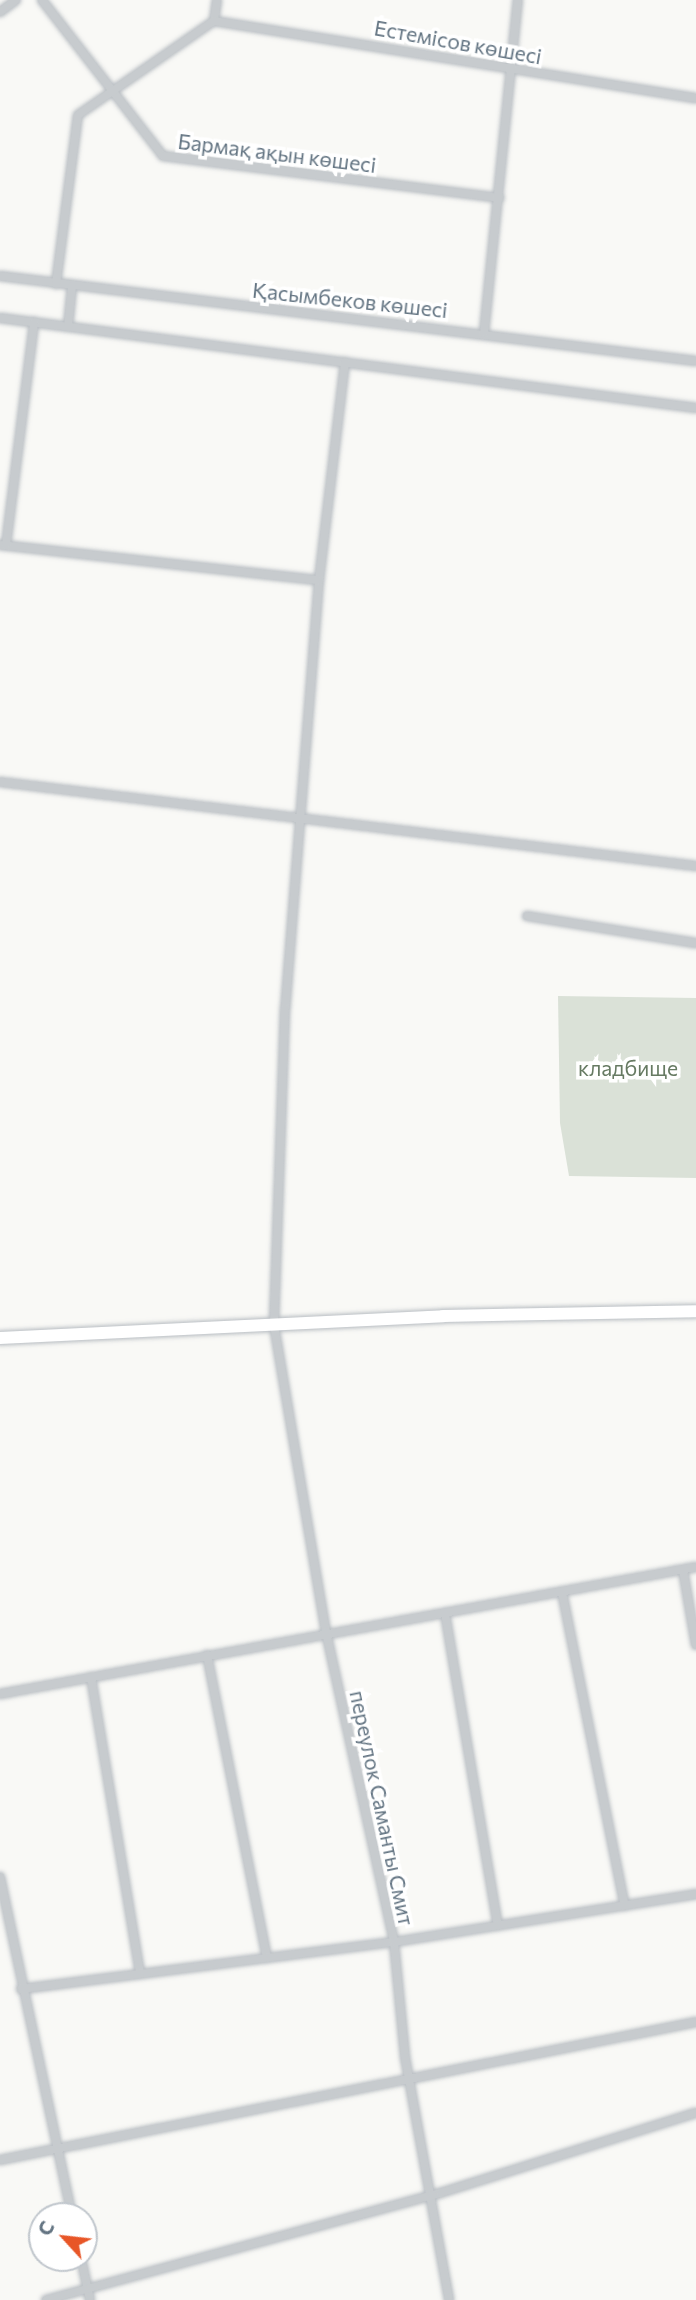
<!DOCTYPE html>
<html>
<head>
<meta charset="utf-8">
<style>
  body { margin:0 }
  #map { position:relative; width:696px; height:2300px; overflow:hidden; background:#f9f9f6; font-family:Commissioner,sans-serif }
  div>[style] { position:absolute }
  .green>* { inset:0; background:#dae1d7 }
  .roads { filter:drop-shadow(0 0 2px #b9bec3) drop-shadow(0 0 2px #b9bec3) }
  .street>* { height:8px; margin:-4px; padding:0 4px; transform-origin:4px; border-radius:4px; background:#c7cbce }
  .secondary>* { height:12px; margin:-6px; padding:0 6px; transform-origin:6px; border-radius:6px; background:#fff }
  span { translate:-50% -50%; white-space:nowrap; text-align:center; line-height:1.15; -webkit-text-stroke:7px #fff; paint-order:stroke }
  .street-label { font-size:21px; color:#637482 }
  .park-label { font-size:21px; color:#667a62 }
  .north { position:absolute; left:28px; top:2202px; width:70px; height:70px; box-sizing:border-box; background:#fff; border:2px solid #c1c7cd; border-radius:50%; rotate:297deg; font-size:19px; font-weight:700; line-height:28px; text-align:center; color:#637482 }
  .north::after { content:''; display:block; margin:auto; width:24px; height:32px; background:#e85627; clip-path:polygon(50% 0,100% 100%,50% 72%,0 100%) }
</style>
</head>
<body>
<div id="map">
  <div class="green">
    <i style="clip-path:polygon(558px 996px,696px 998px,696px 1178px,569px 1176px,560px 1123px)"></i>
  </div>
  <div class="roads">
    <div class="street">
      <i style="left:42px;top:0;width:197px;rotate:52.2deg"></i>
      <i style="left:163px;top:156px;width:339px;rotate:7.1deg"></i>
      <i style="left:0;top:12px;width:20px;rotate:-37deg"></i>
      <i style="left:214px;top:21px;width:21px;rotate:-82deg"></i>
      <i style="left:0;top:276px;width:701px;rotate:6.96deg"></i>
      <i style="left:56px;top:284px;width:170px;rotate:-82.6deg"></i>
      <i style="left:78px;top:115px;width:165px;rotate:-34.7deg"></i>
      <i style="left:214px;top:21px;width:488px;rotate:9.1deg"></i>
      <i style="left:0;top:318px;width:702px;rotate:7.37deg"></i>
      <i style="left:68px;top:327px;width:41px;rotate:-84.4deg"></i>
      <i style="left:484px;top:333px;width:335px;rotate:-84.2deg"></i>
      <i style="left:345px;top:362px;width:220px;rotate:96.8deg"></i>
      <i style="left:319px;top:580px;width:429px;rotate:94.5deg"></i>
      <i style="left:285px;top:1008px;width:317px;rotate:92deg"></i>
      <i style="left:274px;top:1325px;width:311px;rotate:80.4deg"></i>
      <i style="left:326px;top:1632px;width:317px;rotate:77.6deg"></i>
      <i style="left:394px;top:1942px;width:116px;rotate:84.5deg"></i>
      <i style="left:405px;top:2057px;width:247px;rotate:79.7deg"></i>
      <i style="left:0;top:545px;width:321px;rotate:6.3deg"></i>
      <i style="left:6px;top:545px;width:225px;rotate:-82.8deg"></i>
      <i style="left:0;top:782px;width:701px;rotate:6.88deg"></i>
      <i style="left:527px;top:916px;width:171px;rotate:9.1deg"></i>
      <i style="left:683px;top:1570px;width:76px;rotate:80.2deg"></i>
      <i style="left:562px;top:1592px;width:320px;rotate:78.7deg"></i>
      <i style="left:445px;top:1613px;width:317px;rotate:80.4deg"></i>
      <i style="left:207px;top:1655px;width:309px;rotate:78.8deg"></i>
      <i style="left:91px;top:1677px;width:301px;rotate:80.6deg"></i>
      <i style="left:0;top:1694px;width:707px;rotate:-10.34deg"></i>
      <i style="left:0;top:1877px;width:347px;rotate:78deg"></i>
      <i style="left:21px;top:1989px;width:376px;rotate:-7.2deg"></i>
      <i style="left:394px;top:1942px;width:306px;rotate:-9deg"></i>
      <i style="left:0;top:2160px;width:710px;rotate:-11.21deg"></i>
      <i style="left:81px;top:2258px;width:43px;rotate:77.9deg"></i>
      <i style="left:46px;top:2300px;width:408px;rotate:-15.2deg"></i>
      <i style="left:440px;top:2193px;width:268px;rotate:-17.4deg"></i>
    </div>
    <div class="secondary">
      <i style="left:0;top:1338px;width:444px;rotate:-2.8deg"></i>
      <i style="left:443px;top:1316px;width:253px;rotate:-1.1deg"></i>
    </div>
  </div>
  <div class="street-label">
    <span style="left:458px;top:42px;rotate:10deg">Естемісов көшесі</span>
    <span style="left:277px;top:153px;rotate:7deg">Бармақ ақын көшесі</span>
    <span style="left:350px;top:300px;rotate:6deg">Қасымбеков көшесі</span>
    <span style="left:382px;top:1808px;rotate:78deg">переулок Саманты Смит</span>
  </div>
  <div class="park-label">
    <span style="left:628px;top:1068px">кладбище</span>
  </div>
  <div class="north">С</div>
</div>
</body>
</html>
